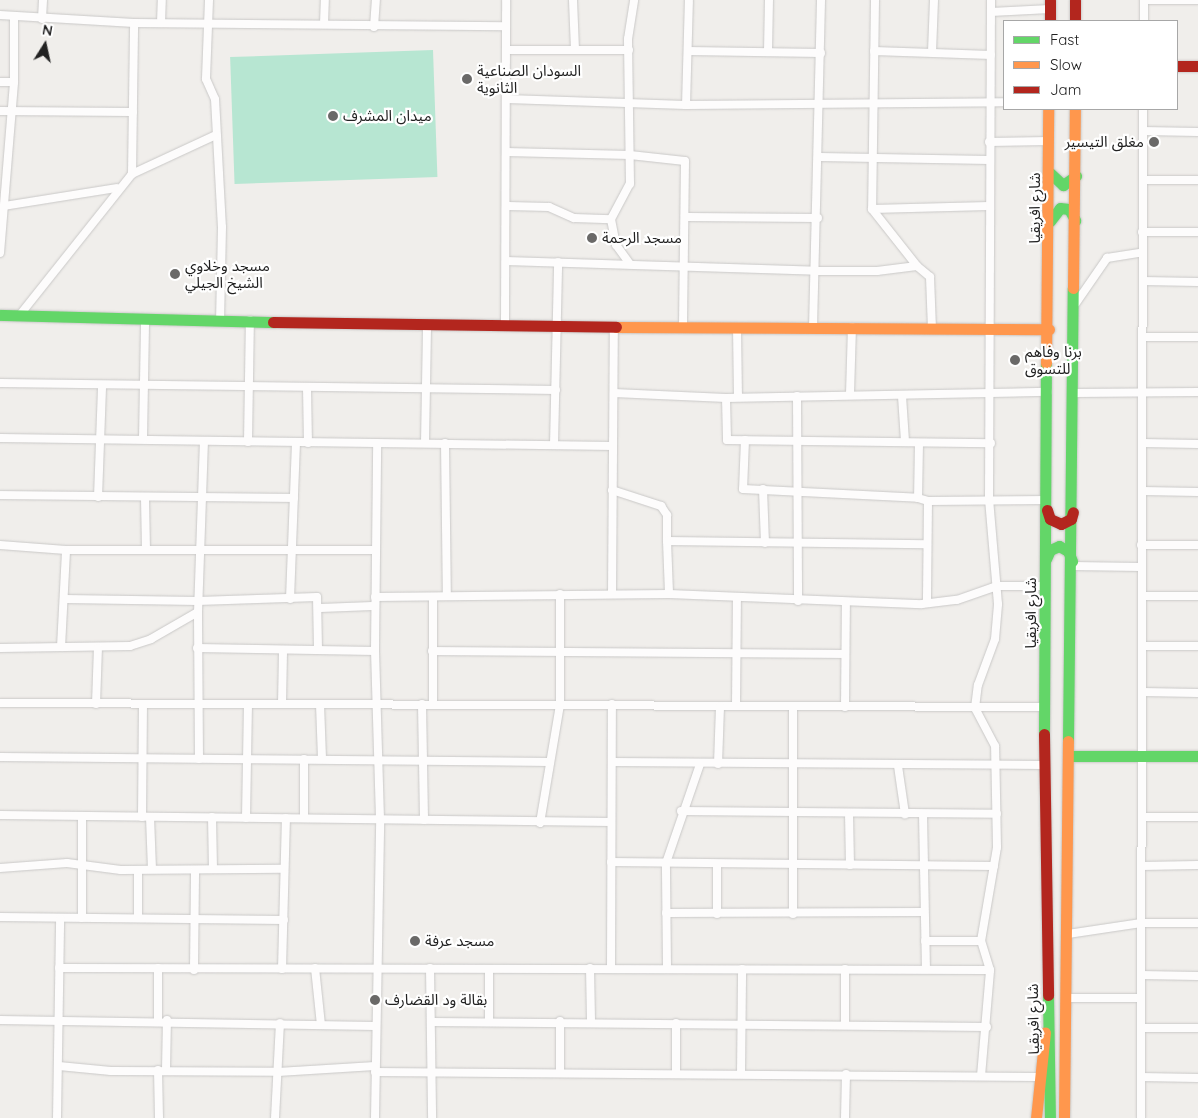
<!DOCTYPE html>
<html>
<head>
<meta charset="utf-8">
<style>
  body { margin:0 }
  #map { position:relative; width:1198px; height:1118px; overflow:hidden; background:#f0eeeb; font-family:Quicksand,"Noto Sans Arabic",sans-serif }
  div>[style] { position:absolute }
  .pitch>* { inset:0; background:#b7e6d2; transform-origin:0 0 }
  .roads { filter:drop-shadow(0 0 1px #c9c8c7) drop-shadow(0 0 1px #c9c8c7) }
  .street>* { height:8px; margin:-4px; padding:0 4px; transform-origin:4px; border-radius:4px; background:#fdfcfc }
  .fast>* { height:11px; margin:-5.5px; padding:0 5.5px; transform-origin:5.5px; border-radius:5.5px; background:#63d668 }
  .slow>* { height:11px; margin:-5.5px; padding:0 5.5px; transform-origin:5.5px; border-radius:5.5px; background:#ff974d }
  .jam>* { height:11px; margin:-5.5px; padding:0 5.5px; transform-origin:5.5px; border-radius:5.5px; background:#b3261e }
  .dots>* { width:14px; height:14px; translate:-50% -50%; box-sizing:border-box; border:2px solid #fff; border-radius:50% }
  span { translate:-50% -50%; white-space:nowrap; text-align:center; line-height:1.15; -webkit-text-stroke:4.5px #fff; paint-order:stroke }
  .poi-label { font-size:15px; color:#222 }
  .left { translate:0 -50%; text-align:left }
  .right { translate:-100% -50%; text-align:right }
  .street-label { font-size:15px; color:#222 }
  .legend { position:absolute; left:1003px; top:20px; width:175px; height:90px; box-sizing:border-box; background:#fff; border:1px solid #a7a7a7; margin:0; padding:6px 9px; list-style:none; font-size:15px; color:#222 }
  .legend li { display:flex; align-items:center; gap:10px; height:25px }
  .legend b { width:25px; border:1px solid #a7a7a7 }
  .north { position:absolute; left:20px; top:20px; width:50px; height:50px; -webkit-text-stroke:4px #fff; paint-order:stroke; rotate:10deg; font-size:14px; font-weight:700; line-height:20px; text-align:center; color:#222 }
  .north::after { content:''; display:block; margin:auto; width:18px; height:22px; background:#222; clip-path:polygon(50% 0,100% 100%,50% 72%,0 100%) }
</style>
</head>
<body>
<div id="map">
  <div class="pitch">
    <i style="left:433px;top:50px;width:127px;height:203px;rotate:88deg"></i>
  </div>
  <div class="roads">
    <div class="street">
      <i style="left:209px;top:0;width:79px;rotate:92.2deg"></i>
      <i style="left:206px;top:79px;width:22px;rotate:66deg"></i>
      <i style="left:215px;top:99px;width:128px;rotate:86.9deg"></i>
      <i style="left:222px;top:227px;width:93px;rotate:91.2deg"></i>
      <i style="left:573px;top:0;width:50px;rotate:87.7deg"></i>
      <i style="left:875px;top:0;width:209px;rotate:90.8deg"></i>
      <i style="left:872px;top:209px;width:73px;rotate:51.7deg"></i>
      <i style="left:1144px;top:0;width:54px"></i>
      <i style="left:991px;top:12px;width:59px;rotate:-2.9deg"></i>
      <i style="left:0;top:15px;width:134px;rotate:3.4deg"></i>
      <i style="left:134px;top:23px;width:372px;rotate:0.5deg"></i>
      <i style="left:42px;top:19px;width:19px;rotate:-87deg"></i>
      <i style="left:1144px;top:21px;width:21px;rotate:-90deg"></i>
      <i style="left:161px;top:23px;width:23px;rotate:-88deg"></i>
      <i style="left:324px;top:24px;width:24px;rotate:-88deg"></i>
      <i style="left:374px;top:27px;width:27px;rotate:-86deg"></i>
      <i style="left:507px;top:50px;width:122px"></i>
      <i style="left:688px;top:51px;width:133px;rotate:0.9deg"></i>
      <i style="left:768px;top:51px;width:51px;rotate:-88.9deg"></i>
      <i style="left:874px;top:51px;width:117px;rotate:2deg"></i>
      <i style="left:932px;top:52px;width:52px;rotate:-87.8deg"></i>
      <i style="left:0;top:82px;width:14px"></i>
      <i style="left:507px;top:99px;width:179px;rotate:1.9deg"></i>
      <i style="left:686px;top:105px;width:318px;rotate:-0.5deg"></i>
      <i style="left:686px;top:105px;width:105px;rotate:-88.4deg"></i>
      <i style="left:0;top:111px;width:133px;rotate:0.4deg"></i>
      <i style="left:1143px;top:131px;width:55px;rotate:1deg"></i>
      <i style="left:989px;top:142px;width:60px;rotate:-1deg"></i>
      <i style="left:506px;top:152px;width:124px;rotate:1.4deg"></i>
      <i style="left:630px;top:155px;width:55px;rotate:6.2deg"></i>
      <i style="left:685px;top:161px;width:165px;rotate:90.7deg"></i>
      <i style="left:820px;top:157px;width:169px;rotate:1deg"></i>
      <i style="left:132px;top:174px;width:151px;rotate:-89.2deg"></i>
      <i style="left:1143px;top:180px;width:55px"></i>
      <i style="left:4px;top:206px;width:114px;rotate:-9.1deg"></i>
      <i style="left:508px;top:206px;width:41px;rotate:1.4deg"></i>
      <i style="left:549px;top:207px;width:27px;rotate:24deg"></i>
      <i style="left:574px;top:218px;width:37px;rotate:2deg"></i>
      <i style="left:872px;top:209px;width:117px;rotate:-1.5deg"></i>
      <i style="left:687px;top:217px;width:131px;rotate:0.4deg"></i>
      <i style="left:1142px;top:232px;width:56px"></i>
      <i style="left:0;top:253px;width:172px;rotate:-85.3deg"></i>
      <i style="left:14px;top:82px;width:66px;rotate:-90deg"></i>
      <i style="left:506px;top:261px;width:311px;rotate:1.8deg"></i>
      <i style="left:817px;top:271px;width:60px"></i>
      <i style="left:877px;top:271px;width:40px;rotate:-7.1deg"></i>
      <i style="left:917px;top:266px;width:17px;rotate:40deg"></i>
      <i style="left:930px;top:277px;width:51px;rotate:87.8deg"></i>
      <i style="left:630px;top:264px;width:24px;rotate:-126deg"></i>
      <i style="left:616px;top:245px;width:26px;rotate:-101deg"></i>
      <i style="left:611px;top:219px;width:40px;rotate:-62deg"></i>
      <i style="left:630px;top:184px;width:145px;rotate:-90.8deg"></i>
      <i style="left:628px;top:39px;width:39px;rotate:-81deg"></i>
      <i style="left:1143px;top:281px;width:55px;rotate:1deg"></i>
      <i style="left:1076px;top:303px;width:55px;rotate:-55.4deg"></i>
      <i style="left:1107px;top:258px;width:36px;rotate:-9deg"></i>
      <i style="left:19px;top:316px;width:181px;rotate:-51.5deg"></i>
      <i style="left:132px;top:174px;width:93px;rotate:-24.9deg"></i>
      <i style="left:505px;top:325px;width:325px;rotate:-89.8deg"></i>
      <i style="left:737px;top:327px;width:69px;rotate:89.2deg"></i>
      <i style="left:813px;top:328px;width:328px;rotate:-88.6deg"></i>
      <i style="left:1143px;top:337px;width:55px"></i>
      <i style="left:0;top:383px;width:556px;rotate:0.72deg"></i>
      <i style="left:307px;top:387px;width:56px;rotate:89deg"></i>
      <i style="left:614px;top:393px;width:112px;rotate:2.6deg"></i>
      <i style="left:726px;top:398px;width:322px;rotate:-1.1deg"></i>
      <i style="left:1075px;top:393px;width:123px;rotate:-0.5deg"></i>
      <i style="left:850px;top:394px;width:67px;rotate:-88.3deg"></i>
      <i style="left:797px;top:396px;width:205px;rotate:89.7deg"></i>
      <i style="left:902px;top:396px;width:45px;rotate:86.2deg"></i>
      <i style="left:726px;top:398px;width:42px;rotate:88.6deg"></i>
      <i style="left:727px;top:440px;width:264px;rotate:0.7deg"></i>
      <i style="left:0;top:438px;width:613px;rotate:0.75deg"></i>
      <i style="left:143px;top:439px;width:119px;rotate:-89deg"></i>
      <i style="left:745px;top:440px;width:49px;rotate:92.3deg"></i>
      <i style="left:743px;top:489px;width:175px;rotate:2.9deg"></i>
      <i style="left:248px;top:442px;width:122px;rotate:-89.1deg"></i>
      <i style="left:425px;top:443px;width:117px;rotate:-89deg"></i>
      <i style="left:445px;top:443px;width:153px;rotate:89.3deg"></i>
      <i style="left:919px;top:443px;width:55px;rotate:91deg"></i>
      <i style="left:918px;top:498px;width:10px;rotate:17deg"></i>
      <i style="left:928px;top:501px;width:102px;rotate:90.6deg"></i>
      <i style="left:1143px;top:443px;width:55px;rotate:1deg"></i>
      <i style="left:554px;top:445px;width:183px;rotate:-88.7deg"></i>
      <i style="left:763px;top:489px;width:54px;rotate:87.9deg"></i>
      <i style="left:612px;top:490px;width:52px;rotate:18.1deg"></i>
      <i style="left:661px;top:506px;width:11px;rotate:56deg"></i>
      <i style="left:667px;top:515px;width:26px;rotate:90deg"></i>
      <i style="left:667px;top:541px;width:260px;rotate:0.7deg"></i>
      <i style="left:1143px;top:491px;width:55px;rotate:1deg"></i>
      <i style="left:0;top:495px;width:294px;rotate:0.6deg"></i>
      <i style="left:98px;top:497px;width:111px;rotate:-87.9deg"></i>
      <i style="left:145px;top:498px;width:50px;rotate:88.9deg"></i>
      <i style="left:928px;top:501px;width:119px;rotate:-0.5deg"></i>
      <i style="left:667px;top:541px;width:53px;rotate:87.8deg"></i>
      <i style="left:0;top:545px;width:66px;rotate:4.3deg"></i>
      <i style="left:66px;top:550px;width:310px"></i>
      <i style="left:1141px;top:545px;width:57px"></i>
      <i style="left:1072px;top:566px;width:69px;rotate:0.8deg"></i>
      <i style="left:612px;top:594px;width:267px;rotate:-89.6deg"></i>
      <i style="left:1142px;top:596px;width:56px"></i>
      <i style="left:375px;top:597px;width:294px;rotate:-0.6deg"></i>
      <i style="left:669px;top:594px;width:253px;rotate:2.3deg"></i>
      <i style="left:922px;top:604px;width:35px;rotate:-7deg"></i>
      <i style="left:957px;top:600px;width:42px;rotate:-19.3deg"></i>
      <i style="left:997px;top:586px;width:49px"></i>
      <i style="left:433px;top:597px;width:107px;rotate:90deg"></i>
      <i style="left:65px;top:599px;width:133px;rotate:0.9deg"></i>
      <i style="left:198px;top:601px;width:119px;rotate:-1.9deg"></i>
      <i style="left:317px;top:597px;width:53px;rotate:88.9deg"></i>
      <i style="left:290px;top:599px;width:156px;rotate:-87.8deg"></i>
      <i style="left:318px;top:608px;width:57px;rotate:-2deg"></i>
      <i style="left:1143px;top:646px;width:55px"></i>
      <i style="left:61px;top:647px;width:97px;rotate:-87deg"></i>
      <i style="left:0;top:648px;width:130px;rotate:-0.9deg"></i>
      <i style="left:130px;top:646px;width:22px;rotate:-18deg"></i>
      <i style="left:151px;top:639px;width:54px;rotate:-29.9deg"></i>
      <i style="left:197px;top:648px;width:178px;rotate:1deg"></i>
      <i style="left:432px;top:651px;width:413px;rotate:0.4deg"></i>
      <i style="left:1143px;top:692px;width:55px;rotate:1deg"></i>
      <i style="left:0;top:703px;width:1045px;rotate:0.22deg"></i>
      <i style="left:96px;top:704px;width:56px;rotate:-88deg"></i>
      <i style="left:282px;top:704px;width:54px;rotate:-88.9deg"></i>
      <i style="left:320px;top:704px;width:55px;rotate:87.9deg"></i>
      <i style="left:422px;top:704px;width:116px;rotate:89deg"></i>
      <i style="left:736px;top:706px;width:107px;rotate:-89.5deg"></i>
      <i style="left:845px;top:707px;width:105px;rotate:-89.5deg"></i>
      <i style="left:0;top:757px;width:550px;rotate:0.52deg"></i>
      <i style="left:199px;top:759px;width:147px;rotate:-90.4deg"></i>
      <i style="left:198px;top:612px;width:171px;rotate:-88deg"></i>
      <i style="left:304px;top:759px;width:59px;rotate:90deg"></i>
      <i style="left:612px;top:762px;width:432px;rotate:0.4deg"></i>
      <i style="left:718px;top:764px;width:58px;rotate:-88deg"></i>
      <i style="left:898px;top:766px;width:49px;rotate:81.7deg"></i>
      <i style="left:681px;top:811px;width:316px;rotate:0.5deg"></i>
      <i style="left:849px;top:813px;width:52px;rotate:88.9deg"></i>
      <i style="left:923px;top:814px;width:155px;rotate:88.9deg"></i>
      <i style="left:0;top:815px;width:611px;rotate:0.66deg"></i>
      <i style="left:142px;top:817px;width:112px;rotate:-89.5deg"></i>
      <i style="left:150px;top:817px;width:52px;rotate:87.8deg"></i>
      <i style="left:212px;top:817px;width:52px;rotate:88.9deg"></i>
      <i style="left:1142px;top:817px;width:56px"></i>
      <i style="left:246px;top:818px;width:114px;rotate:-89deg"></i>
      <i style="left:540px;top:823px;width:120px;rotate:-80.4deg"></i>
      <i style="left:560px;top:705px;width:111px;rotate:-90deg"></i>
      <i style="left:611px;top:862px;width:383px;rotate:0.6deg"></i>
      <i style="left:717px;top:864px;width:50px;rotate:90deg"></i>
      <i style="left:1141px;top:866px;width:57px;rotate:-1deg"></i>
      <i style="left:0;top:868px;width:67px;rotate:-4.3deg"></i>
      <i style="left:67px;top:863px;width:54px;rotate:7.4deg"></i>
      <i style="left:121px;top:870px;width:163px;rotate:-0.4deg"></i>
      <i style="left:138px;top:870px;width:48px;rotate:90deg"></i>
      <i style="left:666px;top:913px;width:258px;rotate:-0.2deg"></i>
      <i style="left:793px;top:914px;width:206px;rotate:-90deg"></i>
      <i style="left:0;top:917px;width:284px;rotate:0.6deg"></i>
      <i style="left:82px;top:918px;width:102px;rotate:-90deg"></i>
      <i style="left:1068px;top:934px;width:74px;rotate:-8.6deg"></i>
      <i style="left:1141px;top:923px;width:57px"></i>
      <i style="left:925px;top:941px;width:56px"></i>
      <i style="left:667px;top:967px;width:104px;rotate:-90.6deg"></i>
      <i style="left:666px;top:863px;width:105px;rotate:-71deg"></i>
      <i style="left:59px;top:968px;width:931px;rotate:0.12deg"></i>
      <i style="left:158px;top:968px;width:52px;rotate:90deg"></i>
      <i style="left:315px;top:968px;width:57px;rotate:84deg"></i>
      <i style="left:430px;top:968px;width:150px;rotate:89.2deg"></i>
      <i style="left:590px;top:968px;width:53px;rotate:88.9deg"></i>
      <i style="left:611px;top:968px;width:264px;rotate:-89.8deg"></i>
      <i style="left:282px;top:969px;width:151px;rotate:-88.5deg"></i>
      <i style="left:489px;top:969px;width:53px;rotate:90deg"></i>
      <i style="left:845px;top:969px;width:56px;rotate:90deg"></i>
      <i style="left:194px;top:970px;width:100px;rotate:-89.4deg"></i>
      <i style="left:1141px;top:975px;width:57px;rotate:1deg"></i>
      <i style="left:1067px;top:998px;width:73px"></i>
      <i style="left:0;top:1020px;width:375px;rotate:0.9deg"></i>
      <i style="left:432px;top:1022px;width:555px;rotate:0.52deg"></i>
      <i style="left:676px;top:1023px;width:50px;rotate:90deg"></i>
      <i style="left:1141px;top:1028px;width:57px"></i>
      <i style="left:59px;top:1066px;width:52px;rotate:5.5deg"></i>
      <i style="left:111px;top:1071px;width:167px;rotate:0.3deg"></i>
      <i style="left:278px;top:1072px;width:97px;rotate:-3.5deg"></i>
      <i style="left:158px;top:1070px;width:48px;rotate:88.8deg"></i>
      <i style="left:166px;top:1070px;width:50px;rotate:-88.9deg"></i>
      <i style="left:375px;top:1072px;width:663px;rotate:0.43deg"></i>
      <i style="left:560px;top:1073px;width:52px;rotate:-90deg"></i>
      <i style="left:741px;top:1073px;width:104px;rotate:-89.4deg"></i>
      <i style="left:981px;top:1076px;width:106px;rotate:-85.1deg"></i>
      <i style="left:990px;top:970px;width:30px;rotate:-107deg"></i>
      <i style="left:981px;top:941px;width:95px;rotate:-80.3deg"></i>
      <i style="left:997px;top:847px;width:101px;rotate:-91.1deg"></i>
      <i style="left:995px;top:746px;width:43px;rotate:-117.8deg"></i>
      <i style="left:975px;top:708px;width:23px;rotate:-83deg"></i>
      <i style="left:978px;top:685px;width:49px;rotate:-69.7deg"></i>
      <i style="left:995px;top:639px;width:35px;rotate:-85deg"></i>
      <i style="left:998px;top:604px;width:104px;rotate:-94.9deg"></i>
      <i style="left:989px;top:500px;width:500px;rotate:-89.77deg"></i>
      <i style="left:1141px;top:1077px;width:57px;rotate:1deg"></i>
      <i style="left:57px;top:1118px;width:199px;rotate:-89.1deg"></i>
      <i style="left:275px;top:1118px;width:95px;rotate:-87deg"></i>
      <i style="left:375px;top:1118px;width:299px;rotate:-89deg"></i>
      <i style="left:380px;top:819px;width:168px;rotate:-91.7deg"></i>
      <i style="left:375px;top:651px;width:208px;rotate:-89.4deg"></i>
      <i style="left:845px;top:1118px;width:44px;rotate:-88.7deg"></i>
      <i style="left:1141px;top:1118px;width:1009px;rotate:-89.89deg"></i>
    </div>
    <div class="fast">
      <i style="left:1050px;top:173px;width:18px;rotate:43deg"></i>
      <i style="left:1063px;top:185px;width:16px;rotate:-35deg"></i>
      <i style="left:1050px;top:221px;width:16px;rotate:-52deg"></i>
      <i style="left:1060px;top:208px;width:9px;rotate:6deg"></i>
      <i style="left:1069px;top:209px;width:13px;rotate:61deg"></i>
      <i style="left:0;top:315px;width:273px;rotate:1.5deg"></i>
      <i style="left:1046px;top:559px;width:10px;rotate:-66deg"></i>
      <i style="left:1050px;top:550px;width:10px;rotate:-24deg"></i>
      <i style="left:1059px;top:546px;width:10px;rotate:29deg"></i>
      <i style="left:1068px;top:551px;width:11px;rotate:68deg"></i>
      <i style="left:1044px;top:734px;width:371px;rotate:-89.7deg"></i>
      <i style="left:1068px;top:741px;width:453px;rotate:-89.4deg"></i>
      <i style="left:1070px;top:756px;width:128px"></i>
      <i style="left:1048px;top:995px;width:123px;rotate:89.1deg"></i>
    </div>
    <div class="slow">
      <i style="left:1073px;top:288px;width:179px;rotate:-89.4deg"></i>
      <i style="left:616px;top:327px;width:433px;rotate:0.3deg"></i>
      <i style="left:1046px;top:363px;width:254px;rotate:-89.5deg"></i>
      <i style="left:1036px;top:1118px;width:86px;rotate:-84deg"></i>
      <i style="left:1064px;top:1118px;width:377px;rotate:-89.4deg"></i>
    </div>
    <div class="jam">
      <i style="left:1050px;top:0;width:21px;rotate:90deg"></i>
      <i style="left:1075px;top:0;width:21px;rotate:90deg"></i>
      <i style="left:1177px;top:66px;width:21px"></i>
      <i style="left:273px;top:322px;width:343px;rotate:0.8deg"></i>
      <i style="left:1047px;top:510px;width:9px;rotate:72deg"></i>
      <i style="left:1050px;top:519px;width:12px;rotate:24deg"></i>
      <i style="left:1061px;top:524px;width:11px;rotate:-27deg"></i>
      <i style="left:1071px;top:519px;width:7px;rotate:-74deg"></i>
      <i style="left:1044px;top:734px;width:261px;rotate:89.1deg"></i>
    </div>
  </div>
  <div class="dots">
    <i style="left:467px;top:79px;background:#6a6968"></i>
    <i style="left:333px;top:116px;background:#6a6968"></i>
    <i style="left:1154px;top:142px;background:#6a6968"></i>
    <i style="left:592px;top:238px;background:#6a6968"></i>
    <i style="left:175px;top:274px;background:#6a6968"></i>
    <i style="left:1015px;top:360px;background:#6a6968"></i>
    <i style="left:415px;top:941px;background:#6a6968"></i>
    <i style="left:375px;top:1000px;background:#6a6968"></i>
  </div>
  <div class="poi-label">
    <span class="left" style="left:477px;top:79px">السودان الصناعية<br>الثانوية</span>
    <span class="left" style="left:343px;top:116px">ميدان المشرف</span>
    <span class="right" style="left:1144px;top:142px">مغلق التيسير</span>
    <span class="left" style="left:602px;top:238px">مسجد الرحمة</span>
    <span class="left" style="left:185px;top:274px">مسجد وخلاوي<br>الشيخ الجيلي</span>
    <span class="left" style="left:1025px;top:360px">برنا وفاهم<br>للتسوق</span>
    <span class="left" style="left:425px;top:941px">مسجد عرفة</span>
    <span class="left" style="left:385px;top:1000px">بقالة ود القضارف</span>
  </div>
  <div class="street-label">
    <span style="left:1035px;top:208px;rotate:-90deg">شارع افريقيا</span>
    <span style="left:1031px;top:613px;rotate:-90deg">شارع افريقيا</span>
    <span style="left:1033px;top:1019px;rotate:-91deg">شارع افريقيا</span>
  </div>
  <ul class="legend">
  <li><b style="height:6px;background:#63d668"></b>Fast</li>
  <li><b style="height:6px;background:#ff974d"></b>Slow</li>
  <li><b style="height:6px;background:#b3261e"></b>Jam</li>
  </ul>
  <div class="north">N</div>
</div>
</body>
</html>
